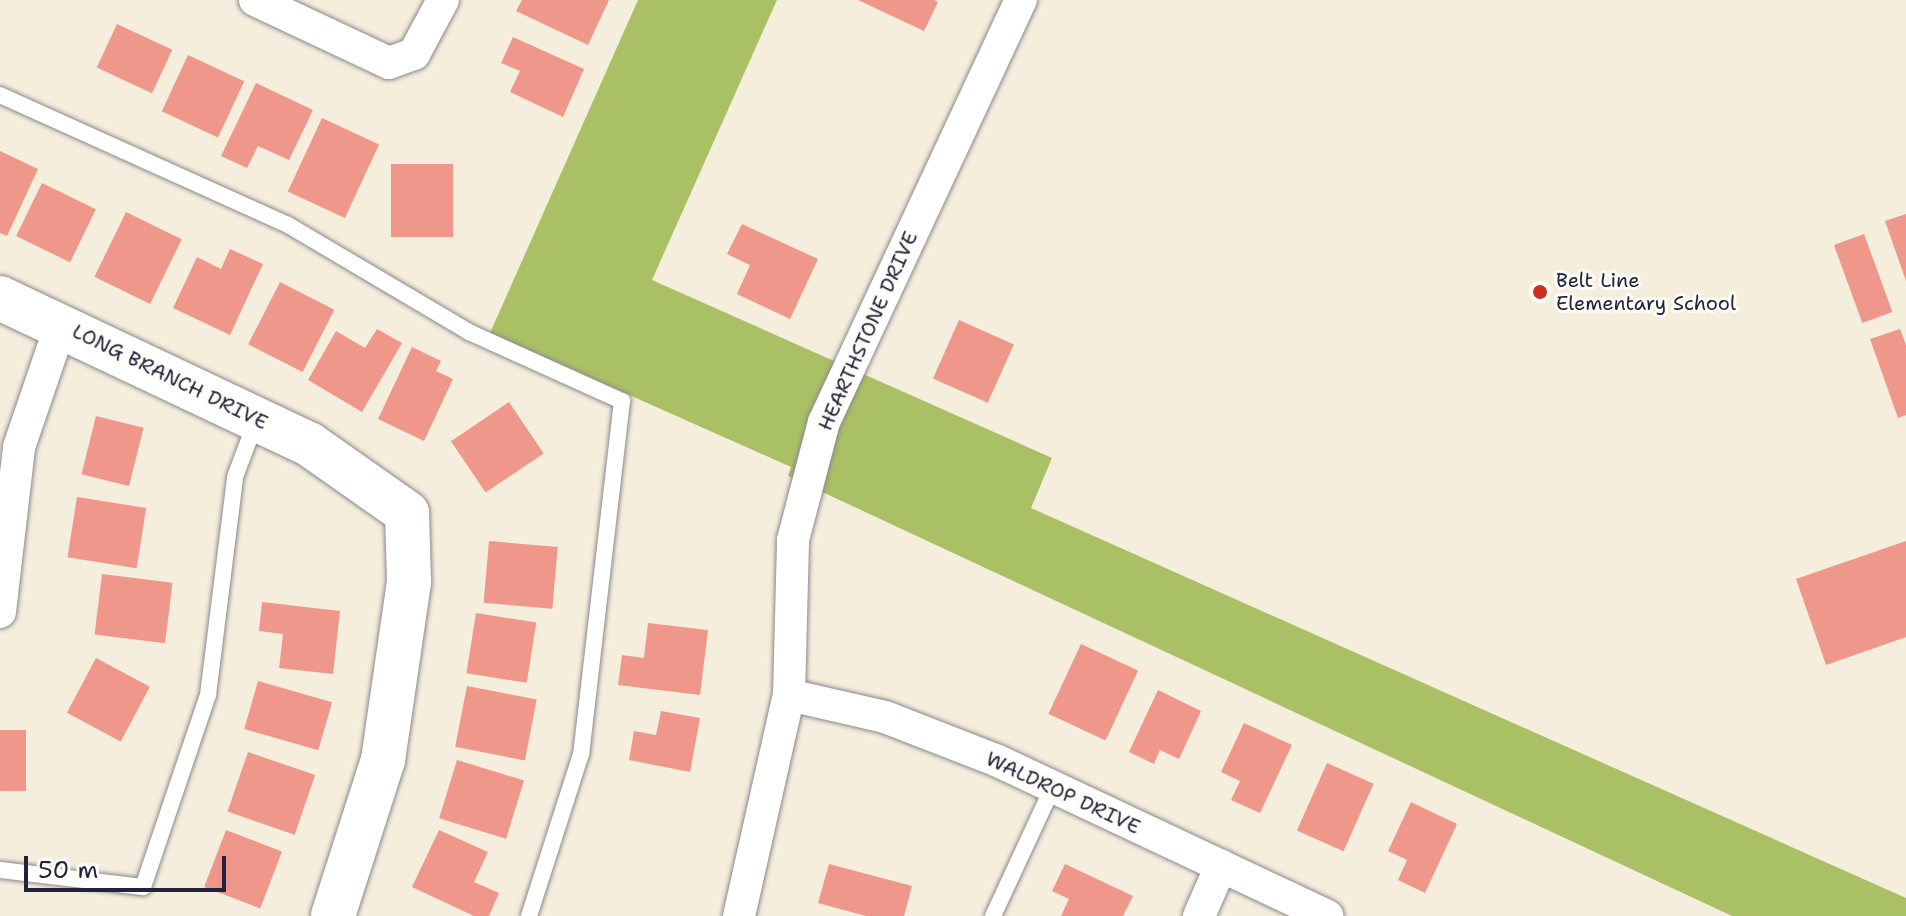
<!DOCTYPE html>
<html>
<head>
<meta charset="utf-8">
<style>
  body { margin:0 }
  #map { position:relative; width:1906px; height:916px; overflow:hidden; background:#f5eedc; font-family:"Shantell Sans",sans-serif }
  div>[style] { position:absolute }
  .green>* { inset:0; background:#a9c065 }
  .building>* { inset:0; background:#ef978b; transform-origin:0 0 }
  .roads { filter:drop-shadow(0 0 2px #8c888c) drop-shadow(0 0 2px #8c888c) }
  .lane>* { height:16px; margin:-8px; padding:0 8px; transform-origin:8px; border-radius:8px; background:#fff }
  .street>* { height:32px; margin:-16px; padding:0 16px; transform-origin:16px; border-radius:16px; background:#fff }
  .secondary>* { height:44px; margin:-22px; padding:0 22px; transform-origin:22px; border-radius:22px; background:#fff }
  .dots>* { width:22px; height:22px; translate:-50% -50%; box-sizing:border-box; border:4px solid #fdfcf7; border-radius:50% }
  span { translate:-50% -50%; white-space:nowrap; text-align:center; line-height:1.15; -webkit-text-stroke:6px #fdfcf7; paint-order:stroke }
  .poi-label { font-size:20px; color:#22223b }
  .left { translate:0 -50%; text-align:left }
  .street-label { font-size:20px; color:#22223b }
  .scale { position:absolute; left:24px; top:856px; width:202px; height:36px; box-sizing:border-box; border:4px solid #22223b; border-top:0; padding-left:10px; font-size:24px; line-height:28px; white-space:nowrap; color:#22223b; -webkit-text-stroke:6px #fdfcf7; paint-order:stroke }
</style>
</head>
<body>
<div id="map">
  <div class="green">
    <i style="clip-path:polygon(638px 0,777px 0,652px 280px,1052px 458px,1031px 508px,1906px 898px,1906px 916px,1732px 916px,788px 476px,791px 467px,490px 333px)"></i>
  </div>
  <div class="building">
    <i style="clip-path:polygon(522px 0,609px 0,588px 45px,516px 11px)"></i>
    <i style="clip-path:polygon(858px 0,934px 0,938px 2px,924px 31px)"></i>
    <i style="left:117px;top:24px;width:61px;height:48px;rotate:25deg"></i>
    <i style="clip-path:polygon(513px 37px,584px 69px,563px 117px,510px 92px,520px 71px,501px 63px)"></i>
    <i style="left:188px;top:55px;width:62px;height:62px;rotate:25deg"></i>
    <i style="clip-path:polygon(256px 83px,313px 110px,289px 160px,258px 146px,247px 168px,221px 156px)"></i>
    <i style="left:322px;top:118px;width:63px;height:81px;rotate:25deg"></i>
    <i style="clip-path:polygon(0 151px,38px 169px,7px 236px,0 233px)"></i>
    <i style="left:391px;top:164px;width:62px;height:73px"></i>
    <i style="left:42px;top:183px;width:60px;height:59px;rotate:26deg"></i>
    <i style="left:126px;top:212px;width:62px;height:72px;rotate:26deg"></i>
    <i style="clip-path:polygon(1906px 214px,1906px 281px,1885px 221px)"></i>
    <i style="clip-path:polygon(742px 224px,818px 259px,790px 319px,737px 294px,750px 265px,727px 254px)"></i>
    <i style="left:1864px;top:234px;width:83px;height:32px;rotate:70deg"></i>
    <i style="clip-path:polygon(230px 249px,263px 264px,230px 335px,173px 308px,197px 257px,221px 269px)"></i>
    <i style="left:280px;top:282px;width:61px;height:70px;rotate:27deg"></i>
    <i style="left:959px;top:320px;width:60px;height:64px;rotate:24deg"></i>
    <i style="clip-path:polygon(377px 329px,402px 343px,362px 412px,308px 380px,336px 331px,365px 348px)"></i>
    <i style="clip-path:polygon(1900px 329px,1906px 345px,1906px 415px,1898px 418px,1870px 339px)"></i>
    <i style="clip-path:polygon(412px 347px,441px 361px,436px 371px,453px 379px,424px 441px,378px 419px)"></i>
    <i style="left:509px;top:402px;width:62px;height:70px;rotate:56deg"></i>
    <i style="left:96px;top:416px;width:49px;height:60px;rotate:14deg"></i>
    <i style="left:77px;top:497px;width:70px;height:61px;rotate:9deg"></i>
    <i style="left:489px;top:541px;width:69px;height:62px;rotate:5deg"></i>
    <i style="clip-path:polygon(1906px 541px,1906px 637px,1826px 665px,1796px 579px)"></i>
    <i style="left:102px;top:574px;width:71px;height:61px;rotate:7deg"></i>
    <i style="clip-path:polygon(262px 602px,340px 611px,333px 674px,279px 668px,283px 634px,259px 631px)"></i>
    <i style="left:476px;top:613px;width:61px;height:61px;rotate:9deg"></i>
    <i style="clip-path:polygon(648px 623px,708px 630px,700px 695px,618px 685px,622px 655px,644px 658px)"></i>
    <i style="left:1081px;top:644px;width:63px;height:77px;rotate:25deg"></i>
    <i style="left:96px;top:658px;width:61px;height:62px;rotate:28deg"></i>
    <i style="left:258px;top:681px;width:77px;height:50px;rotate:16deg"></i>
    <i style="left:467px;top:686px;width:71px;height:62px;rotate:11deg"></i>
    <i style="clip-path:polygon(1158px 690px,1201px 711px,1179px 759px,1160px 750px,1154px 764px,1129px 752px)"></i>
    <i style="clip-path:polygon(661px 711px,700px 718px,690px 772px,629px 760px,634px 731px,656px 735px)"></i>
    <i style="clip-path:polygon(1244px 723px,1292px 745px,1260px 813px,1231px 800px,1240px 781px,1221px 772px)"></i>
    <i style="left:0;top:730px;width:26px;height:61px"></i>
    <i style="left:248px;top:752px;width:71px;height:63px;rotate:19deg"></i>
    <i style="left:457px;top:760px;width:70px;height:61px;rotate:17deg"></i>
    <i style="left:1327px;top:763px;width:51px;height:74px;rotate:24deg"></i>
    <i style="clip-path:polygon(1411px 802px,1457px 824px,1425px 893px,1398px 880px,1407px 860px,1388px 851px)"></i>
    <i style="left:226px;top:830px;width:60px;height:61px;rotate:21deg"></i>
    <i style="clip-path:polygon(439px 830px,488px 852px,474px 882px,499px 893px,489px 916px,474px 916px,412px 887px)"></i>
    <i style="clip-path:polygon(829px 864px,912px 886px,904px 916px,866px 916px,818px 903px)"></i>
    <i style="clip-path:polygon(1065px 864px,1133px 896px,1123px 916px,1061px 916px,1069px 899px,1052px 891px)"></i>
  </div>
  <div class="roads">
    <div class="lane">
      <i style="left:0;top:95px;width:316px;rotate:24.3deg"></i>
      <i style="left:288px;top:225px;width:210px;rotate:30.6deg"></i>
      <i style="left:469px;top:332px;width:168px;rotate:24.3deg"></i>
      <i style="left:622px;top:401px;width:355px;rotate:96.6deg"></i>
      <i style="left:581px;top:754px;width:170px;rotate:107.8deg"></i>
      <i style="left:0;top:870px;width:144px;rotate:6.8deg"></i>
      <i style="left:143px;top:887px;width:203px;rotate:-71.3deg"></i>
      <i style="left:208px;top:695px;width:220px;rotate:-82.9deg"></i>
      <i style="left:235px;top:477px;width:60px;rotate:-69.4deg"></i>
      <i style="left:993px;top:916px;width:142px;rotate:-65.1deg"></i>
    </div>
    <div class="street">
      <i style="left:255px;top:0;width:148px;rotate:25.2deg"></i>
      <i style="left:389px;top:63px;width:27px;rotate:-20deg"></i>
      <i style="left:414px;top:54px;width:61px;rotate:-61.8deg"></i>
      <i style="left:0;top:612px;width:166px;rotate:-83.4deg"></i>
      <i style="left:19px;top:447px;width:130px;rotate:-71.1deg"></i>
      <i style="left:789px;top:695px;width:98px;rotate:12.9deg"></i>
      <i style="left:885px;top:717px;width:121px;rotate:21.3deg"></i>
      <i style="left:998px;top:761px;width:364px;rotate:25.2deg"></i>
      <i style="left:739px;top:916px;width:227px;rotate:-77.3deg"></i>
      <i style="left:789px;top:695px;width:155px;rotate:-88.5deg"></i>
      <i style="left:793px;top:540px;width:122px;rotate:-75.3deg"></i>
      <i style="left:824px;top:422px;width:466px;rotate:-65deg"></i>
      <i style="left:1199px;top:916px;width:55px;rotate:-66.3deg"></i>
    </div>
    <div class="secondary">
      <i style="left:0;top:298px;width:342px;rotate:25.3deg"></i>
      <i style="left:309px;top:444px;width:120px;rotate:35.1deg"></i>
      <i style="left:407px;top:513px;width:69px;rotate:88.3deg"></i>
      <i style="left:409px;top:582px;width:180px;rotate:98.3deg"></i>
      <i style="left:383px;top:760px;width:164px;rotate:107.8deg"></i>
    </div>
  </div>
  <div class="dots">
    <i style="left:1540px;top:292px;background:#c8321e"></i>
  </div>
  <div class="poi-label">
    <span class="left" style="left:1556px;top:292px">Belt Line<br>Elementary School</span>
  </div>
  <div class="street-label">
    <span style="left:868px;top:331px;rotate:-66deg">HEARTHSTONE DRIVE</span>
    <span style="left:170px;top:377px;rotate:26deg">LONG BRANCH DRIVE</span>
    <span style="left:1063px;top:793px;rotate:25deg">WALDROP DRIVE</span>
  </div>
  <div class="scale">50 m</div>
</div>
</body>
</html>
